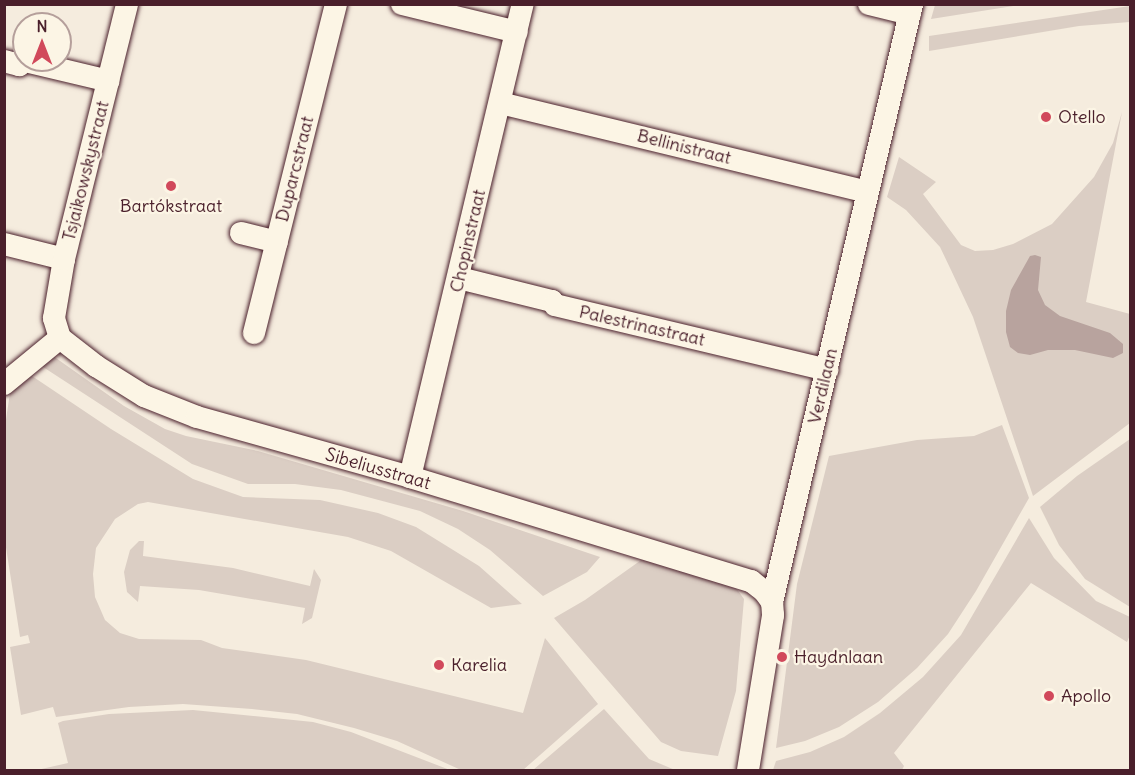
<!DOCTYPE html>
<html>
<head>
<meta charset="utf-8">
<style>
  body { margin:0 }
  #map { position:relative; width:1135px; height:775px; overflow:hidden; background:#f5ecde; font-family:Delius,sans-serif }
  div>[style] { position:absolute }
  .green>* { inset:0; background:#dbcec4 }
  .water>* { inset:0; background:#b8a39e }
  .roads { filter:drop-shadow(0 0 2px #4a1f2b) drop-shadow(0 0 2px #4a1f2b) }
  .minor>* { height:22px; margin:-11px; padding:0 11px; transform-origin:11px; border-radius:11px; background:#fcf5e5 }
  .dots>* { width:16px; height:16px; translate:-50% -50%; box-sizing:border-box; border:3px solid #fcf5e5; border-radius:50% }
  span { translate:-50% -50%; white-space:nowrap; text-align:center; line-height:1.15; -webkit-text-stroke:4.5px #fcf5e5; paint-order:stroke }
  .poi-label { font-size:18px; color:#4a1f2b }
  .left { translate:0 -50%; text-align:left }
  .street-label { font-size:18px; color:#4a1f2b }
  .frame { position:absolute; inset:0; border:6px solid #4a1f2b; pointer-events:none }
  .north { position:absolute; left:12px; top:12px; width:60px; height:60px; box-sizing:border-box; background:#fcf5e5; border:2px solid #b59f9b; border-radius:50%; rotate:0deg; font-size:16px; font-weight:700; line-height:24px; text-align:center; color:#4a1f2b }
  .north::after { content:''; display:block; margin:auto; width:21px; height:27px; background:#d1495b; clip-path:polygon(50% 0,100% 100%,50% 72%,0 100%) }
</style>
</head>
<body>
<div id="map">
  <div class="green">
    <i style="clip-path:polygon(935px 5px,935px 4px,1019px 5px,931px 19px)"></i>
    <i style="clip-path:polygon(1130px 6px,1130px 22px,1079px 26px,929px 51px,929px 36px)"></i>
    <i style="clip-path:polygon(1122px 112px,1086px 302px,1130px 314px,1130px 423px,1033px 496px,973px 317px,951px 270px,940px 247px,906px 210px,887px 197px,899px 157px,936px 182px,923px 194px,961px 245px,975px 251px,993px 250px,1013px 244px,1052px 224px,1094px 177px,1113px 143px)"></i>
    <i style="clip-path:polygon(53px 356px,124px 406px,165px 429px,186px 436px,258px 451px,463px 511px,600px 557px,587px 572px,543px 596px,490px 550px,458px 529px,420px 511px,341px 490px,295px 484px,248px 484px,192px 464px,40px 365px)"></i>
    <i style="clip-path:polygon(29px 374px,111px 429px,193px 479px,243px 497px,320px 500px,378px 513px,416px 527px,479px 566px,522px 604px,491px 608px,391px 551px,348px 537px,148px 502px,138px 504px,115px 519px,96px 548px,93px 574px,95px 597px,105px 620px,120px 633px,139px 639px,201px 640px,222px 648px,306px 660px,523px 713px,545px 638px,598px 704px,523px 770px,461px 770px,397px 741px,354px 728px,297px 714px,252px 709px,183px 704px,129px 707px,56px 717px,53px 707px,21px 715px,10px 647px,30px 643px,28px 635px,20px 637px,5px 541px,5px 426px,10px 393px)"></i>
    <i style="clip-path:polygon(1002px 425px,1029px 498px,976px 591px,948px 634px,917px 668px,878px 702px,839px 727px,805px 741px,776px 748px,797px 584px,829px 456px,917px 440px,974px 436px)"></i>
    <i style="clip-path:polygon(1130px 439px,1130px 607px,1085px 579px,1059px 545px,1040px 507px,1077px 476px)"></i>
    <i style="clip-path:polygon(1029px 518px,1054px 558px,1096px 601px,1130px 617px,1130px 635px,1127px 642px,1031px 583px,894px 753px,904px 766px,902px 770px,773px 770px,776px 761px,810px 752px,844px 737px,880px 713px,923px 677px,961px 635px)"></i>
    <i style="clip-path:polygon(139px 541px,144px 541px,143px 556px,233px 568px,310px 586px,314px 569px,321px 580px,312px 618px,302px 624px,305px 608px,199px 590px,140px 586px,138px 602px,127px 592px,124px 572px,130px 550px)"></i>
    <i style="clip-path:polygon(644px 558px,736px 588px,744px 599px,736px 691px,718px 756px,681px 751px,661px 742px,554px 618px,585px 600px)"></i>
    <i style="clip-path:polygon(604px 709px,649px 759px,675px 770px,533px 770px)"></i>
    <i style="clip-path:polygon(193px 710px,313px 722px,351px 732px,450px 770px,37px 770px,68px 763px,58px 723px,63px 721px,109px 714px)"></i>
  </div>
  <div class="water">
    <i style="clip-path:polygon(1035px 255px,1041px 257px,1038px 290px,1045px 305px,1060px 316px,1110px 333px,1123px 344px,1123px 353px,1113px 358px,1075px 350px,1048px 350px,1030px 355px,1018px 353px,1010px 347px,1006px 332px,1006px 311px,1011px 290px,1030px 256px)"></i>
  </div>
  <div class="roads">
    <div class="minor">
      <i style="left:402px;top:4px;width:118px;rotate:13.7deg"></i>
      <i style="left:869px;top:4px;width:42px;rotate:13.7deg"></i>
      <i style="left:4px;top:61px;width:16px;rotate:15deg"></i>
      <i style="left:19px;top:65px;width:5px;rotate:-68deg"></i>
      <i style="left:21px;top:60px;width:90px;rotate:13.4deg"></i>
      <i style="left:500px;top:103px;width:378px;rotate:13.6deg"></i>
      <i style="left:241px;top:233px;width:37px;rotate:14deg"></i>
      <i style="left:4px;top:244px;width:62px;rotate:14deg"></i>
      <i style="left:459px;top:278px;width:96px;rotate:13.9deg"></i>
      <i style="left:552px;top:301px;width:5px;rotate:53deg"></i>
      <i style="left:555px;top:305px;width:280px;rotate:13.4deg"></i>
      <i style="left:254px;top:333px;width:339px;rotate:-76deg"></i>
      <i style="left:60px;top:338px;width:46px;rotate:37.9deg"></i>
      <i style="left:96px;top:366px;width:57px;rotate:32deg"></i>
      <i style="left:144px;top:396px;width:57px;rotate:21.6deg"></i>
      <i style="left:197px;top:417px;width:221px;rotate:15.7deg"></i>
      <i style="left:410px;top:477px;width:357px;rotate:17deg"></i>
      <i style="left:751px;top:581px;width:16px;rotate:38deg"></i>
      <i style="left:764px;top:591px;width:14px;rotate:54deg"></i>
      <i style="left:60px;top:338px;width:21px;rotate:-107deg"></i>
      <i style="left:54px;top:318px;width:60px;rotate:-80.4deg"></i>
      <i style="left:64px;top:259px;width:263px;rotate:-76.1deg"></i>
      <i style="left:4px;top:384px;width:72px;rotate:-39.4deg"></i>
      <i style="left:410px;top:477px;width:486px;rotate:-76.6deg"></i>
      <i style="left:748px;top:770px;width:157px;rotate:-80.8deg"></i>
      <i style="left:773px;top:615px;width:13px;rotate:-94deg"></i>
      <i style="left:772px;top:602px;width:614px;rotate:-76.82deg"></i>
    </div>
  </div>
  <div class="dots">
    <i style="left:1046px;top:117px;background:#d1495b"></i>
    <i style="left:171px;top:186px;background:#d1495b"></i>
    <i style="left:782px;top:657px;background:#d1495b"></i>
    <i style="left:439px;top:665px;background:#d1495b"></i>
    <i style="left:1049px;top:696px;background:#d1495b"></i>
  </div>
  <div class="poi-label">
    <span class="left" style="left:1058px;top:117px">Otello</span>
    <span style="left:171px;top:206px">Bartókstraat</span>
    <span class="left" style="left:794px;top:657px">Haydnlaan</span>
    <span class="left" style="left:451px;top:665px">Karelia</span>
    <span class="left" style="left:1061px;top:696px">Apollo</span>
  </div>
  <div class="street-label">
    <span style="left:684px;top:147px;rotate:14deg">Bellinistraat</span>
    <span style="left:295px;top:169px;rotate:-76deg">Duparcstraat</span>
    <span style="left:86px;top:171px;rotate:-76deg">Tsjaikowskystraat</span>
    <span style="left:468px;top:241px;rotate:-77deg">Chopinstraat</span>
    <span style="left:642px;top:326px;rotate:13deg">Palestrinastraat</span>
    <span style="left:823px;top:386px;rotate:-77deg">Verdilaan</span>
    <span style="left:378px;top:469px;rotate:16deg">Sibeliusstraat</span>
  </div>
  <div class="frame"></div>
  <div class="north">N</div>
</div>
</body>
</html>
